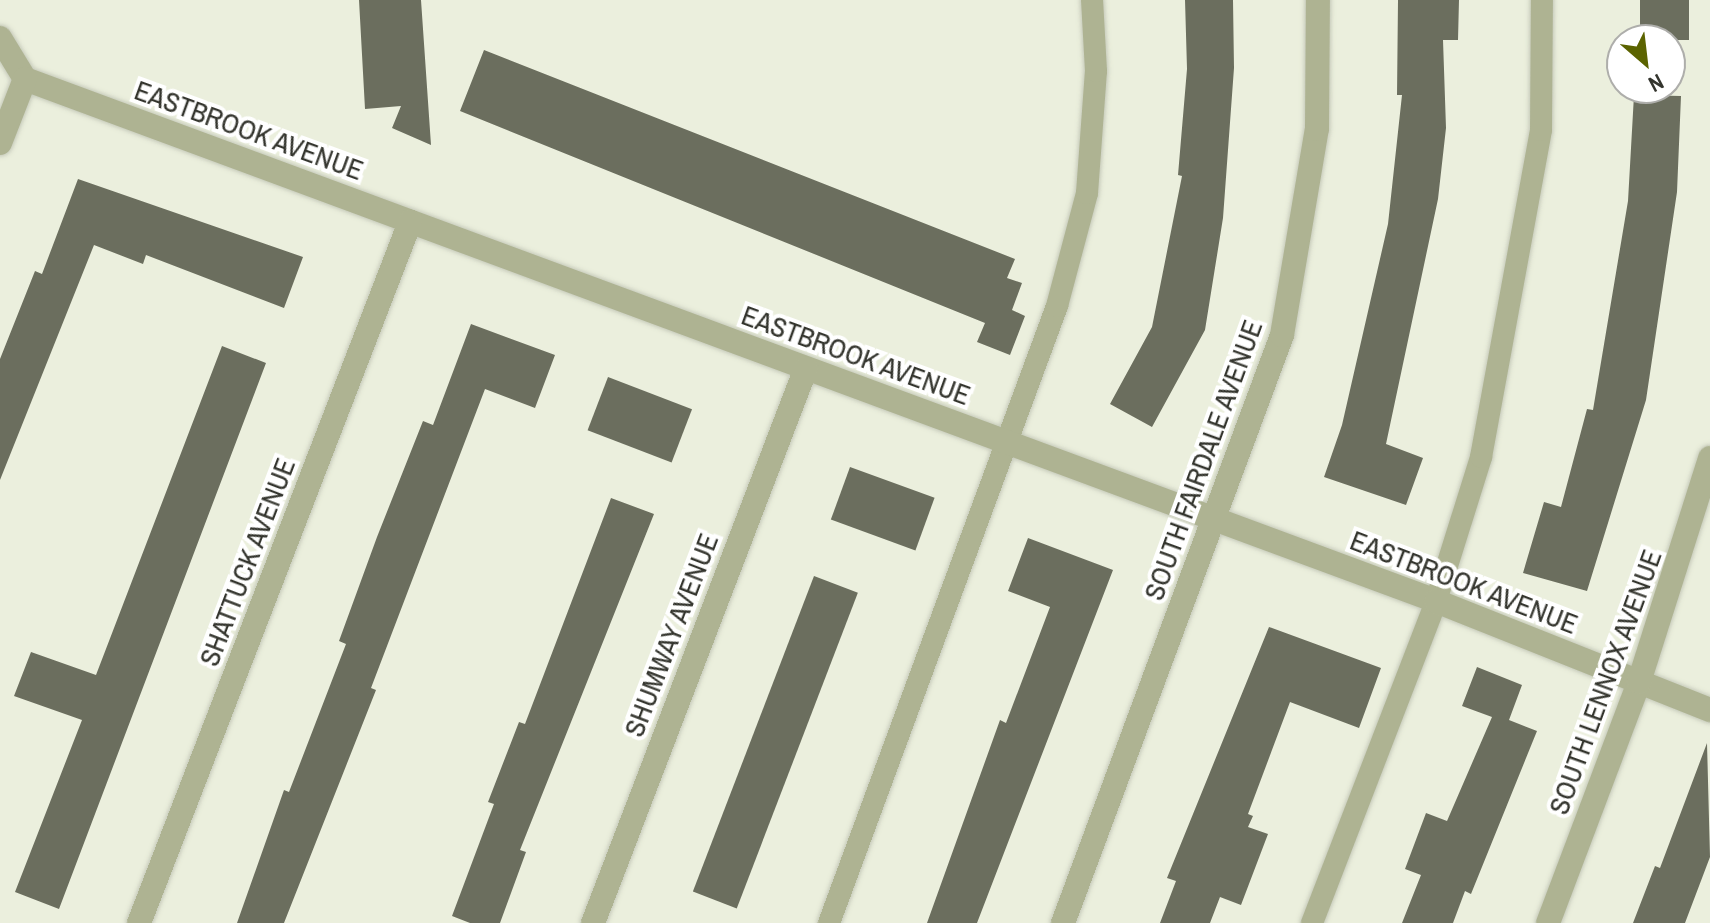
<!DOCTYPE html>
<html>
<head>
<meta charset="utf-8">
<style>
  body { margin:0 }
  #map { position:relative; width:1710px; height:923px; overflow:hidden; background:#ebefdd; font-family:"Archivo Narrow",sans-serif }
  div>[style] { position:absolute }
  .building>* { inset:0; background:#6b6e5e; transform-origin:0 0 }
  .roads { filter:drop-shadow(0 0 2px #c6caba) drop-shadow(0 0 2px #c6caba) }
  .service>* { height:22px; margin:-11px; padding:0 11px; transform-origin:11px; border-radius:11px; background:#aeb392 }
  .minor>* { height:24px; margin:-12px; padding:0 12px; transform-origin:12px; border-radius:12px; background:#aeb392 }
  span { translate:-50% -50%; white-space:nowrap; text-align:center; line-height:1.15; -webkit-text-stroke:8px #fff; paint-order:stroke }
  .street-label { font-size:28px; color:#34352e }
  .north { position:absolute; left:1606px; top:24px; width:80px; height:80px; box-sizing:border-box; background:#fff; border:2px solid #aeaeab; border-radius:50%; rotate:152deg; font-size:22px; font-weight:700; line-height:32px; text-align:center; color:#34352e }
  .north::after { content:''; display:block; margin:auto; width:28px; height:36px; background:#5b6300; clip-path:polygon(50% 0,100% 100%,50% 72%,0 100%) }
</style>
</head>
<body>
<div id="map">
  <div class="building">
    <i style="clip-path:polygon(359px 0,421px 0,431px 145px,392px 128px,401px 106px,365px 109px)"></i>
    <i style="clip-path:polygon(1185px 0,1233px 0,1234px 68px,1223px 218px,1205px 330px,1152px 427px,1110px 404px,1152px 327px,1182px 176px,1178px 175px,1187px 69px)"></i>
    <i style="clip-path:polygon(1398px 0,1459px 0,1458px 40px,1443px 40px,1446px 128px,1438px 199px,1386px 444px,1423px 458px,1406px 505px,1324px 477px,1342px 425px,1388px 224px,1402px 95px,1397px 95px)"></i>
    <i style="left:1640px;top:0;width:49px;height:40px"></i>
    <i style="clip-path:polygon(484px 50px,1015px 259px,1007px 278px,1022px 283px,1012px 310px,1025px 316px,1010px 355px,977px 342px,985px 323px,460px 111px)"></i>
    <i style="clip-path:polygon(1634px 95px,1681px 96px,1677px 192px,1646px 400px,1587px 591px,1523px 573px,1544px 502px,1561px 507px,1587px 409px,1593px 410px,1628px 201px)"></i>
    <i style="clip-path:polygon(78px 179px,303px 257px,284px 308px,146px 255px,143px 264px,94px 245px,0 480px,0 359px,35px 271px,42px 274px)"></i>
    <i style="clip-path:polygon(471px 324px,555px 355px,535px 408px,485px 389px,371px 688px,376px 690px,284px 923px,237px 923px,284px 790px,289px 792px,346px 644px,339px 641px,377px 537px,423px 421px,433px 425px)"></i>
    <i style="clip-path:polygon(222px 346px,266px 363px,59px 909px,15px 892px,82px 720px,14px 696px,31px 652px,96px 675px)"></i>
    <i style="left:608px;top:377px;width:90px;height:57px;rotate:21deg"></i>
    <i style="left:850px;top:467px;width:90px;height:56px;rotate:20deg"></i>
    <i style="clip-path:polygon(611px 498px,654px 514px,520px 850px,526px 852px,500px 923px,470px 923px,452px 916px,494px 804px,488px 802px,519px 722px,525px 724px)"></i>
    <i style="clip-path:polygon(1028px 538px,1113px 570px,977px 923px,927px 923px,1000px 720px,1006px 723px,1050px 607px,1008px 591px)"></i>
    <i style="left:814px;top:576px;width:47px;height:338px;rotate:21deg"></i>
    <i style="clip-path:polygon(1269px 627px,1381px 668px,1359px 728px,1290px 702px,1248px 814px,1253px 816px,1248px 827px,1268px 834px,1241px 905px,1220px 897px,1210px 923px,1160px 923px,1176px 881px,1167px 878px)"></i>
    <i style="clip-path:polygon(1477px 667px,1522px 685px,1509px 720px,1537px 731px,1471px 894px,1465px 891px,1453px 923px,1402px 923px,1421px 875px,1405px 869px,1426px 813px,1447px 821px,1492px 717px,1462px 706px)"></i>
    <i style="clip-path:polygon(1707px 743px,1710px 857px,1685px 923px,1633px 923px,1655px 866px,1660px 868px)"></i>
  </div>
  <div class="roads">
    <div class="service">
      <i style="left:829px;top:923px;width:658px;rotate:-69.72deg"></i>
      <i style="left:1057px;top:306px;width:117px;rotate:-75.1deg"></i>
      <i style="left:1087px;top:193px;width:122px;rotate:-85.8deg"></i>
      <i style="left:1096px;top:71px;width:71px;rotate:-93.2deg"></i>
      <i style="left:1312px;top:923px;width:345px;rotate:-68.9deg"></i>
      <i style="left:1436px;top:601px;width:151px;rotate:-72.6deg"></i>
      <i style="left:1481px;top:457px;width:332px;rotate:-79.6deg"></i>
      <i style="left:1541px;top:130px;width:130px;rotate:-89.6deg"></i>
    </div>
    <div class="minor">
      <i style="left:0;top:38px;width:48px;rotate:58.6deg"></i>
      <i style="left:25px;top:79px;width:1504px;rotate:20.3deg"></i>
      <i style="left:1436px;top:601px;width:295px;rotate:21.7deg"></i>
      <i style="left:0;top:143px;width:69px;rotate:-68.7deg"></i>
      <i style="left:139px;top:923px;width:752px;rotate:-68.86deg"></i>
      <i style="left:593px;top:923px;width:594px;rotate:-69deg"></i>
      <i style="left:1063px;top:923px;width:627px;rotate:-69.57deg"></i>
      <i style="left:1282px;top:335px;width:209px;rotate:-80.4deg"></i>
      <i style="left:1317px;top:129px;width:129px;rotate:-89.6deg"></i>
      <i style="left:1548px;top:923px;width:258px;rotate:-69.3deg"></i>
      <i style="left:1639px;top:682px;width:235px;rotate:-72.4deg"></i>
    </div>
  </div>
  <div class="street-label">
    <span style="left:249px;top:130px;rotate:20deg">EASTBROOK AVENUE</span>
    <span style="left:856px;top:355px;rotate:20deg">EASTBROOK AVENUE</span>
    <span style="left:1203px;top:460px;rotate:-70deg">SOUTH FAIRDALE AVENUE</span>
    <span style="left:247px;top:562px;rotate:-69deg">SHATTUCK AVENUE</span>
    <span style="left:1464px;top:582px;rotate:21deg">EASTBROOK AVENUE</span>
    <span style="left:671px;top:635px;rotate:-69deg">SHUMWAY AVENUE</span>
    <span style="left:1605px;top:682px;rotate:-70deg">SOUTH LENNOX AVENUE</span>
  </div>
  <div class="north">N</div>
</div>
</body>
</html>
